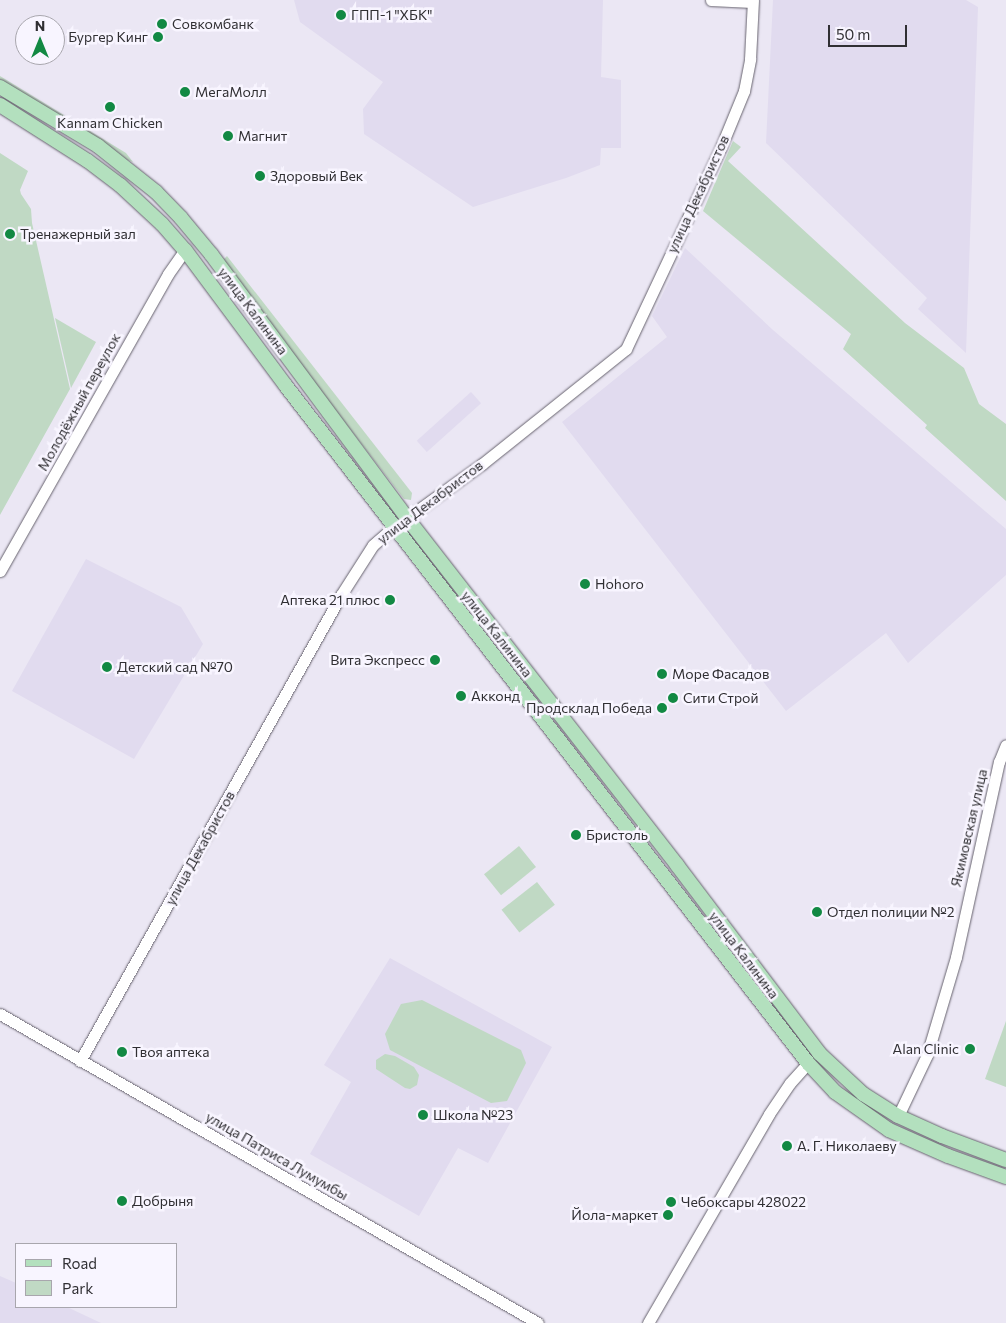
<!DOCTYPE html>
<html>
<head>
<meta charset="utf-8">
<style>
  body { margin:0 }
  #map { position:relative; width:1006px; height:1323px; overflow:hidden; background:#ebe7f4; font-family:Commissioner,sans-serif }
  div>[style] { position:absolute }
  .built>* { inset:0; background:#e1dbef; transform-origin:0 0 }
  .green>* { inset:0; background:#c0d9c4; transform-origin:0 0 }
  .roads { filter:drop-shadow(0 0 1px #67636e) drop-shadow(0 0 1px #67636e) }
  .minor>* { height:11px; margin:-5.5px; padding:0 5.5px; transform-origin:5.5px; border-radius:5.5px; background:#fff }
  .major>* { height:14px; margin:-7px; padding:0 7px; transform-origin:7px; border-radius:7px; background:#b3e0be }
  .dots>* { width:14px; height:14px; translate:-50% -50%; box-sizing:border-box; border:2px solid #f8f5ff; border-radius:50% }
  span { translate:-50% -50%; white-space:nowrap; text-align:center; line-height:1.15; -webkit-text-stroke:5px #f8f5ff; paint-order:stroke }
  .poi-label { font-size:14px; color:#302f33 }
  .left { translate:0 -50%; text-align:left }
  .right { translate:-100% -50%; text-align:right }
  .street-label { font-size:14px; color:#302f33 }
  .legend { position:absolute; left:15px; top:1243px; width:162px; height:65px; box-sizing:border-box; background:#f8f5ff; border:1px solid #a8a6ad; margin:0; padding:6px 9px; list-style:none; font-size:15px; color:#302f33 }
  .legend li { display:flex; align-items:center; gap:10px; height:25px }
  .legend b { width:25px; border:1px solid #a8a6ad }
  .north { position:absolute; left:15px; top:15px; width:50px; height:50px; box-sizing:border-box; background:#f8f5ff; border:1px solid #a8a6ad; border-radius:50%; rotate:0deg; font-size:14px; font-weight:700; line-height:20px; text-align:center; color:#302f33 }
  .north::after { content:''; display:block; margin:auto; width:18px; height:22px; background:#128943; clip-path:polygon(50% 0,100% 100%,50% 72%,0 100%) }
  .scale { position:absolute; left:828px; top:25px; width:79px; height:22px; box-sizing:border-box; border:2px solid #302f33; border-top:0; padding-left:6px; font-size:15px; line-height:18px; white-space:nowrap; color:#302f33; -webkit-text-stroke:4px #f8f5ff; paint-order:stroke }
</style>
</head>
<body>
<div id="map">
  <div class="built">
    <i style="clip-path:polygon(294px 0,603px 0,601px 77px,621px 80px,621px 148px,601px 148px,600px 165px,566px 178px,473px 207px,364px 134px,363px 109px,383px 82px,300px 22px)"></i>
    <i style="clip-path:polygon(773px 0,966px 0,978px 7px,966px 353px,918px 309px,927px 298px,766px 143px)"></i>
    <i style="clip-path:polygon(685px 248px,773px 330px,1006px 529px,1006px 575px,908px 663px,886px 633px,786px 711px,562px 422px,667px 337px,652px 316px)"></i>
    <i style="left:471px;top:392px;width:15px;height:73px;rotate:48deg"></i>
    <i style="clip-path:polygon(86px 559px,181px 607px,203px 644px,134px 759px,12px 691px)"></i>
    <i style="clip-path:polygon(390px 958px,552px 1047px,488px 1163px,458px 1148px,419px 1216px,310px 1154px,351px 1082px,324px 1065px)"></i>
    <i style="clip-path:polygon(0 1276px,16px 1283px,16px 1307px,67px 1307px,101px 1323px,0 1323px)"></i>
  </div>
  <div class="green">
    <i style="clip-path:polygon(0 76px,126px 153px,133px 162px,122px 158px,0 83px)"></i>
    <i style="clip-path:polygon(733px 141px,741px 147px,728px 161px,905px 323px,964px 368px,979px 404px,1006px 424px,1006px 501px,925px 428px,927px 425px,843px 349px,851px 334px,703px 211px)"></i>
    <i style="clip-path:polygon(0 153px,28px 171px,20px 190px,21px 194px,31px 209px,32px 223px,70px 389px,0 515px)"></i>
    <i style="clip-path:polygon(227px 256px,412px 493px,411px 500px,404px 499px,225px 267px,224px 259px)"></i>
    <i style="clip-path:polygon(55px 318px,96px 342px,71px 388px)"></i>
    <i style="left:519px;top:846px;width:27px;height:45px;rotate:51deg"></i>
    <i style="left:537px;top:882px;width:29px;height:45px;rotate:52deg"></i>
    <i style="clip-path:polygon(422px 1000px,521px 1050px,526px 1063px,507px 1101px,491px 1103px,390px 1050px,385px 1034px,401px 1004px)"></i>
    <i style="clip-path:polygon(1006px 1021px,1006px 1087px,985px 1079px)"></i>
    <i style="clip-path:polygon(385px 1054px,395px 1056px,414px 1067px,419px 1075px,417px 1085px,410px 1089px,405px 1088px,376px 1069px,376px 1060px)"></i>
  </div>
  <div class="roads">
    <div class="minor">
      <i style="left:711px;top:0;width:41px;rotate:2.8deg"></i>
      <i style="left:407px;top:518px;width:92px;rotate:-35.8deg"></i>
      <i style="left:482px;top:464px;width:184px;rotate:-38.6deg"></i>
      <i style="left:626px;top:349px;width:223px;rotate:-64.8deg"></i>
      <i style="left:721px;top:147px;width:61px;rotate:-67.7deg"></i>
      <i style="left:744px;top:91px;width:33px;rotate:-79deg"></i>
      <i style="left:750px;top:59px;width:59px;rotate:-87.1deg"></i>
      <i style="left:0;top:571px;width:341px;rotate:-60.5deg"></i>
      <i style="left:168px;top:274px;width:29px;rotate:-55deg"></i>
      <i style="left:0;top:1014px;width:620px;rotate:29.87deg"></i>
      <i style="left:80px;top:1061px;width:534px;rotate:-60.75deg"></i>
      <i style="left:341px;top:595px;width:59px;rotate:-57.4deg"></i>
      <i style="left:373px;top:545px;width:29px;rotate:-41deg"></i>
      <i style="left:898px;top:1116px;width:68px;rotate:-64.6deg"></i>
      <i style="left:927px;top:1055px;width:102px;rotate:-73.5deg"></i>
      <i style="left:956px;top:957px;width:200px;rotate:-77.6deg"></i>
      <i style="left:999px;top:762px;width:18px;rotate:-68deg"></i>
      <i style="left:648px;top:1323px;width:241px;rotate:-59.9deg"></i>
      <i style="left:769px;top:1114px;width:37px;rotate:-56deg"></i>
      <i style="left:790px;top:1083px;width:27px;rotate:-48deg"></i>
    </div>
    <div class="major">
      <i style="left:0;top:87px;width:114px;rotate:31deg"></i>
      <i style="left:98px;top:146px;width:74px;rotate:38.4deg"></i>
      <i style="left:156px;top:192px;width:36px;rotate:46deg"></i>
      <i style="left:181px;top:218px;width:47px;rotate:50.2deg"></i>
      <i style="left:211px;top:254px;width:329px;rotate:53.4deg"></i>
      <i style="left:407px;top:518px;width:440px;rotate:52.1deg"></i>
      <i style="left:677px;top:865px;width:236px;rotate:52.9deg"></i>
      <i style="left:819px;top:1053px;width:60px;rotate:43deg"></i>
      <i style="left:863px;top:1094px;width:41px;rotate:32.2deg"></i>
      <i style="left:898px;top:1116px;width:48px;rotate:24.4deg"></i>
      <i style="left:942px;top:1136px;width:68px;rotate:20.6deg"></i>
      <i style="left:0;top:105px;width:104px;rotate:32.5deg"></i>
      <i style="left:88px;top:161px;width:40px;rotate:37deg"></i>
      <i style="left:120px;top:185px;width:57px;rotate:42.9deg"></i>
      <i style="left:162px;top:224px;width:35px;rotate:49deg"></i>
      <i style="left:185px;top:250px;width:169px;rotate:53.4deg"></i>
      <i style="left:286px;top:386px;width:855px;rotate:52.37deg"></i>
      <i style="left:808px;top:1063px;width:40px;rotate:47deg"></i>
      <i style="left:835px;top:1092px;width:66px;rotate:35.1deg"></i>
      <i style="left:889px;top:1130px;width:64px;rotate:23.8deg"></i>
      <i style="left:948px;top:1156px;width:62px;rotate:19.9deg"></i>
    </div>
  </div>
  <div class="dots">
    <i style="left:341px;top:15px;background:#128943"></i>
    <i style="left:162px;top:24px;background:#128943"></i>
    <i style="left:158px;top:37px;background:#128943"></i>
    <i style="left:185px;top:92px;background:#128943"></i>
    <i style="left:110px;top:107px;background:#128943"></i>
    <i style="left:228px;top:136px;background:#128943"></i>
    <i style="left:260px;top:176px;background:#128943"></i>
    <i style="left:10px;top:234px;background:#128943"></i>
    <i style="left:585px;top:584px;background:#128943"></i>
    <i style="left:390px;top:600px;background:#128943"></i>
    <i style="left:435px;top:660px;background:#128943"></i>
    <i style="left:107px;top:667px;background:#128943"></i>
    <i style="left:662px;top:674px;background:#128943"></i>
    <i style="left:461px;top:696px;background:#128943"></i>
    <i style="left:673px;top:698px;background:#128943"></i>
    <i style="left:662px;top:708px;background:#128943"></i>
    <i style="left:576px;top:835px;background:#128943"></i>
    <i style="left:817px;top:912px;background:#128943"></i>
    <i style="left:970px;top:1049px;background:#128943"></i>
    <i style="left:122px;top:1052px;background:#128943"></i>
    <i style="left:423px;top:1115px;background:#128943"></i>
    <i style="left:787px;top:1146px;background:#128943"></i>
    <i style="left:122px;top:1201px;background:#128943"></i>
    <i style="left:671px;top:1202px;background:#128943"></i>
    <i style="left:668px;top:1215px;background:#128943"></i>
  </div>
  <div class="poi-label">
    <span class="left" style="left:351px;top:15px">ГПП-1 "ХБК"</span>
    <span class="left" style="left:172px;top:24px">Совкомбанк</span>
    <span class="right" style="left:148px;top:37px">Бургер Кинг</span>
    <span class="left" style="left:195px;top:92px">МегаМолл</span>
    <span style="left:110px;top:123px">Kannam Chicken</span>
    <span class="left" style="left:238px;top:136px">Магнит</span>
    <span class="left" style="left:270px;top:176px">Здоровый Век</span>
    <span class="left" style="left:20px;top:234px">Тренажерный зал</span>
    <span class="left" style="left:595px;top:584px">Hohoro</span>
    <span class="right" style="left:380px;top:600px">Аптека 21 плюс</span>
    <span class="right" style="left:425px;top:660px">Вита Экспресс</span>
    <span class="left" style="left:117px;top:667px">Детский сад №70</span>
    <span class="left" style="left:672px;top:674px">Море Фасадов</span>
    <span class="left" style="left:471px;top:696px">Акконд</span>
    <span class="left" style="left:683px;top:698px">Сити Строй</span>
    <span class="right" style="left:652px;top:708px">Продсклад Победа</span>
    <span class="left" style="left:586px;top:835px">Бристоль</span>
    <span class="left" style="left:827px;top:912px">Отдел полиции №2</span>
    <span class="right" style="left:959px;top:1049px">Alan Clinic</span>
    <span class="left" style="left:132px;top:1052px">Твоя аптека</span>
    <span class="left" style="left:433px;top:1115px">Школа №23</span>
    <span class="left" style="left:797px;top:1146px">А. Г. Николаеву</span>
    <span class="left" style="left:132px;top:1201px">Добрыня</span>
    <span class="left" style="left:681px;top:1202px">Чебоксары 428022</span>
    <span class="right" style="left:658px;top:1215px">Йола-маркет</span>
  </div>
  <div class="street-label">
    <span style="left:698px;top:194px;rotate:-65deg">улица Декабристов</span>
    <span style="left:253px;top:311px;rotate:53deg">улица Калинина</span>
    <span style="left:79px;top:402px;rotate:-61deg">Молодёжный переулок</span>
    <span style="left:430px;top:502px;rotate:-37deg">улица Декабристов</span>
    <span style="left:497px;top:634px;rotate:52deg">улица Калинина</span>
    <span style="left:969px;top:828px;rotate:-77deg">Якимовская улица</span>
    <span style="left:200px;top:848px;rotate:-61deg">улица Декабристов</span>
    <span style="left:744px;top:955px;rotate:53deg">улица Калинина</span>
    <span style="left:277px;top:1156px;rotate:30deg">улица Патриса Лумумбы</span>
  </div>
  <ul class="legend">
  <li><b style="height:6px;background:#b3e0be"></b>Road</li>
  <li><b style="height:14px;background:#c0d9c4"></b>Park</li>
  </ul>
  <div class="north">N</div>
  <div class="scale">50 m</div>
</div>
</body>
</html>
